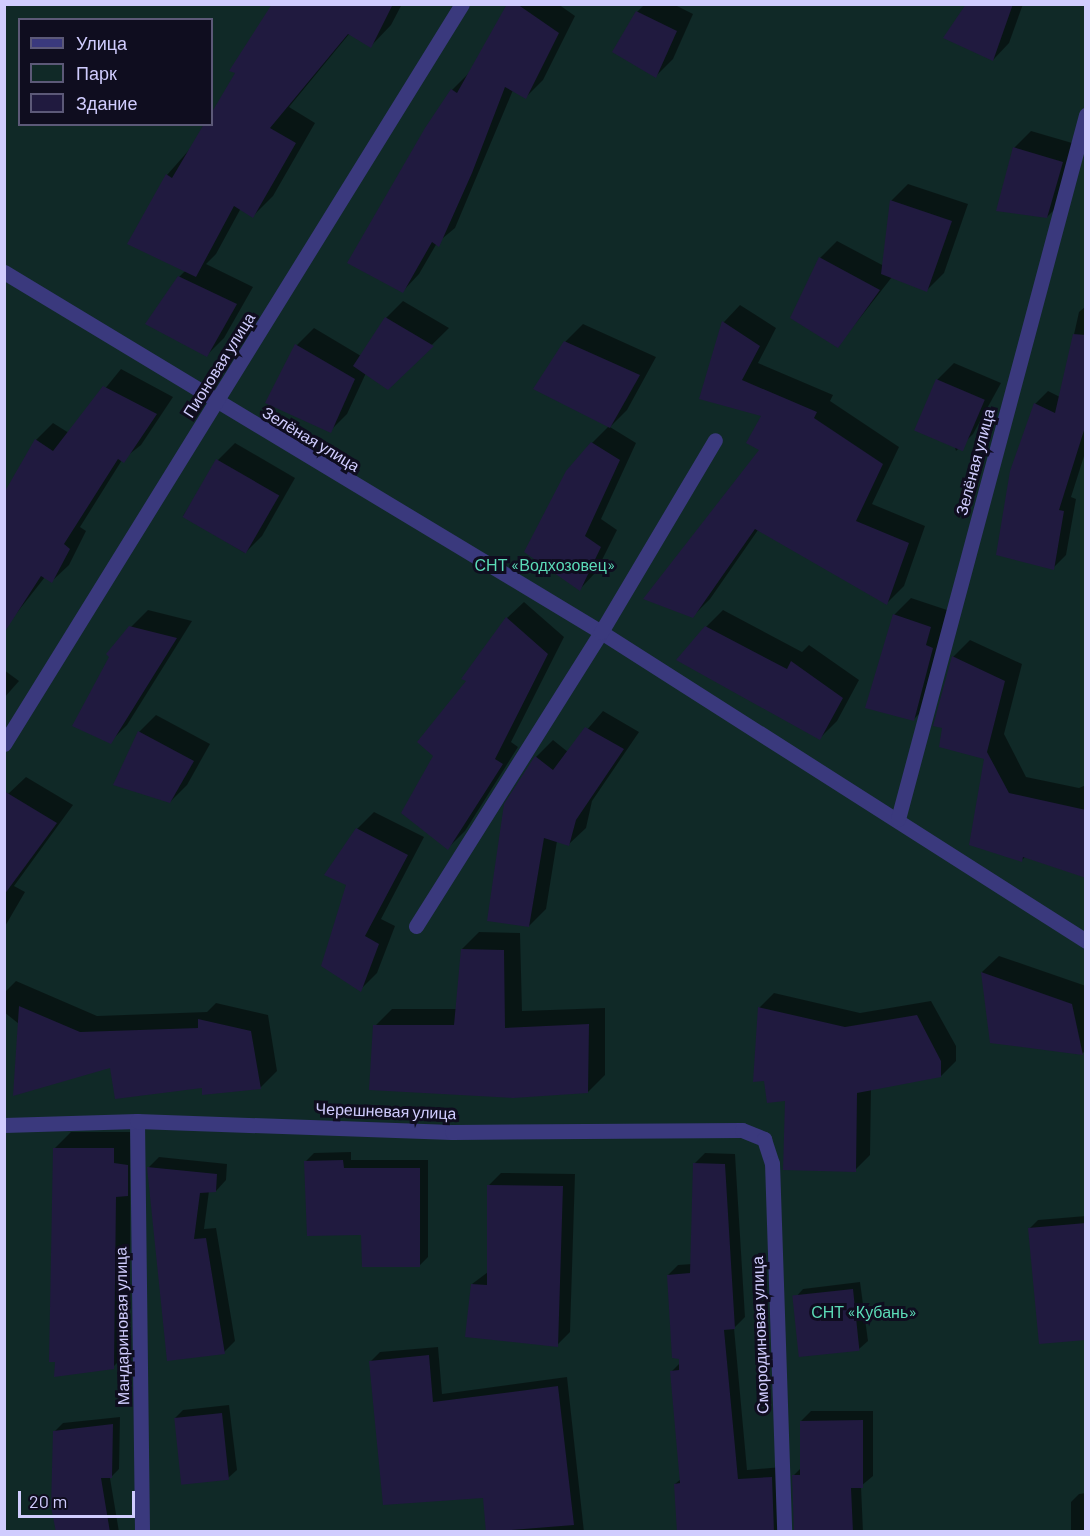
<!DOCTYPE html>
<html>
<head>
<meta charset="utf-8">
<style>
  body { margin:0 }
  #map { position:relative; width:1090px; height:1536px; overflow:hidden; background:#0f0d1f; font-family:Barlow,sans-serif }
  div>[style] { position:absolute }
  .green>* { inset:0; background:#102927 }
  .shadow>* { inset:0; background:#0007 }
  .building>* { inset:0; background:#201a3f; transform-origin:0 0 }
  .minor>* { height:15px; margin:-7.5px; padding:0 7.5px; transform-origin:7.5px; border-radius:7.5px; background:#3a397d }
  span { translate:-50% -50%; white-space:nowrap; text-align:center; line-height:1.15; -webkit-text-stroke:6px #0f0d1f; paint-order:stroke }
  .street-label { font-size:16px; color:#d0ccfe }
  .park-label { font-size:16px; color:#5bdbb7 }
  .frame { position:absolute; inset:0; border:6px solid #d0ccfe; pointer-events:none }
  .legend { position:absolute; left:18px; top:18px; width:195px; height:108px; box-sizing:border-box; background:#0f0d1f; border:2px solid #5c5978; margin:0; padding:8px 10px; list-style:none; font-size:18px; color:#d0ccfe }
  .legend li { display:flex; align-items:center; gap:12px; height:30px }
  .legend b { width:30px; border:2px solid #5c5978 }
  .scale { position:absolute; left:18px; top:1491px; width:117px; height:27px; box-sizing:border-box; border:3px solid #d0ccfe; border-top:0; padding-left:8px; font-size:18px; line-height:21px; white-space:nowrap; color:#d0ccfe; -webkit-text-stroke:4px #0f0d1f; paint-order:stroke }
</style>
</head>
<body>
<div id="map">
  <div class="green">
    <i style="clip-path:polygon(evenodd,5px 5px,1085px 5px,1085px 1531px,5px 1532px,5px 5px,20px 20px,212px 20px,212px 124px,20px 124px,20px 20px)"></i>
  </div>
  <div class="shadow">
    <i style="clip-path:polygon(274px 4px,402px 4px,391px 25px,371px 46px,350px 33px,289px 107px,315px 123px,273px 196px,253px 216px,241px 208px,216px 254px,206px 264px,253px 287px,224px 338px,207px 355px,179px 277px,186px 270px,167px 175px,212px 124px,212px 115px)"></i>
    <i style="clip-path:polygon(509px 4px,558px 4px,575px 16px,543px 80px,526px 97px,513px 90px,455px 228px,437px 243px,419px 274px,403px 291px,452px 90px,469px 73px)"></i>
    <i style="clip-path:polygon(645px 4px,673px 4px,693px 14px,673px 59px,656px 76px,637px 12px)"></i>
    <i style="clip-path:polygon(968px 4px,1023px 4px,1009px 43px,993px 60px)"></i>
    <i style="clip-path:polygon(1031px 131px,1079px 145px,1064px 200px,1047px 217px,1014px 148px)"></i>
    <i style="clip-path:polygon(908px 184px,968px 204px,944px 273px,927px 290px,892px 277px,838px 346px,820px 258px,837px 241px,884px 266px,891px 201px)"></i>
    <i style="clip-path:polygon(403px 301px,449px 328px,388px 388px,366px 373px,347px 414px,330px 431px,267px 402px,297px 345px,314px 328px,361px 356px,386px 318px)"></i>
    <i style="clip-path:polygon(740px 305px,776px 328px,758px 363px,833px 395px,830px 401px,899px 447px,872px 504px,925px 526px,904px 586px,887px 603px,758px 530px,710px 599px,693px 616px,761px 449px,764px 415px,701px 398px,724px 322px)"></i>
    <i style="clip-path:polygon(1086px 306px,1086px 450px,1071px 497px,1076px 499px,1066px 555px,1053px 568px,1035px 404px,1048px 391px,1060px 397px,1079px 312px)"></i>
    <i style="clip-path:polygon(583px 324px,656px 357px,627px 410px,610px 427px,636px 443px,601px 519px,617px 530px,596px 572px,580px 589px,592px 443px,609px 426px,536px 388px,566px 341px)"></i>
    <i style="clip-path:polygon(954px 363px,1001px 383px,973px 434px,956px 451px,937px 380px)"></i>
    <i style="clip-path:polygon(121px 369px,173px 397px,141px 445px,122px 460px,80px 527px,86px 531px,69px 565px,52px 581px,45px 577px,12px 619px,36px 440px,53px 423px,69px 433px)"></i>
    <i style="clip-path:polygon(235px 443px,295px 478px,262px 536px,245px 553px,183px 516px,218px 460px)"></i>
    <i style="clip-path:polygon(911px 598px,947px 610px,931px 702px,914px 719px,894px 615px)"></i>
    <i style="clip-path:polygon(524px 602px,564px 637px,511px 742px,518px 747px,465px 831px,448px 848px,435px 756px,468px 680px,507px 618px)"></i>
    <i style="clip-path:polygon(148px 610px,192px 621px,127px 725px,110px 742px,131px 627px)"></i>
    <i style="clip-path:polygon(723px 610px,802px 652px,809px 645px,859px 680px,837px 721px,820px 738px,706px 627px)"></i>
    <i style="clip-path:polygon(970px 640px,1022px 664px,1004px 734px,1026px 777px,1079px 788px,1086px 785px,1086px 877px,1026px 856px,1021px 861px,953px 657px)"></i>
    <i style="clip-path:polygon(4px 670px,19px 681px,4px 698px)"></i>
    <i style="clip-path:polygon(603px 711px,639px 732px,592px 801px,586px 828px,569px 844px,557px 841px,546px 909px,529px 926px,506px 805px,536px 757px,553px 740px,568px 752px)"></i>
    <i style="clip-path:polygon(156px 715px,210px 744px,187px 785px,170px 802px,139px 732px)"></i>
    <i style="clip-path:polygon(26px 777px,73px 805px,14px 886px,25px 892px,4px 928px,4px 791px,8px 794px)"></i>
    <i style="clip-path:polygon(374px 812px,424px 837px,381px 919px,395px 926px,377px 973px,360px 990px,348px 885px,357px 829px)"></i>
    <i style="clip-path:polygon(479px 932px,520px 933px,522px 1011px,605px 1008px,605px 1075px,588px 1092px,375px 1026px,392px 1009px,457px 1009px,462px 949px)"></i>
    <i style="clip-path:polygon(999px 956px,1086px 986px,1086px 1050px,1082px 1054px,991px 1041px,982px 972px)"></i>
    <i style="clip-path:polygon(16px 981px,97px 1016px,207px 1012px,216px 1003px,268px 1015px,277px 1071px,260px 1088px,203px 1086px,111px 1066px,29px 1032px,4px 1012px,4px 993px)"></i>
    <i style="clip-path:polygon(774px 993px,860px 1013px,931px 1001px,956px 1046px,956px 1061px,941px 1076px,871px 1089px,870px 1155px,855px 1170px,787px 1099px,759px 1008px)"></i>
    <i style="clip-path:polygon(71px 1132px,130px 1132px,130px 1350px,113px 1367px,54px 1149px)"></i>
    <i style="clip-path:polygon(351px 1152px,351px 1160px,428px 1160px,428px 1257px,419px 1266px,363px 1234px,305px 1162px,314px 1153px)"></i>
    <i style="clip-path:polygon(705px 1153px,735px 1154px,745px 1317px,734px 1328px,747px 1470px,782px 1467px,789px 1531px,795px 1531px,793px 1476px,801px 1468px,801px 1421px,811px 1411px,873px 1411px,873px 1476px,861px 1486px,863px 1532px,680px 1532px,675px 1484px,681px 1479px,671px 1372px,681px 1362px,668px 1275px,678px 1265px,692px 1264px,695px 1163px)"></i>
    <i style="clip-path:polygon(159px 1157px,227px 1164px,226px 1180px,216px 1191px,209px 1191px,204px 1229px,216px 1228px,235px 1341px,224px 1352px,149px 1167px)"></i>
    <i style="clip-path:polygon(501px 1173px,575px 1174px,570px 1332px,557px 1345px,472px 1284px,488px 1272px,488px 1186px)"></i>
    <i style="clip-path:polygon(1086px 1216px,1086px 1339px,1029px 1229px,1038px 1220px)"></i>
    <i style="clip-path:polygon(860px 1282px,868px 1341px,859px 1349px,795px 1298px,803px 1289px)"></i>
    <i style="clip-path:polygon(438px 1347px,442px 1394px,567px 1377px,584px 1532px,488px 1532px,485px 1497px,371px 1361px,380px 1352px)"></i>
    <i style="clip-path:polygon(229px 1405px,237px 1470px,228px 1478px,175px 1418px,183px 1410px)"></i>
    <i style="clip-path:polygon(120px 1417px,119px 1469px,110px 1478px,119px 1532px,57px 1532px,55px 1431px,63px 1423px)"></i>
    <i style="clip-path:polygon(1086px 1493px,1086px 1532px,1071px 1532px,1071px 1502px,1079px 1494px)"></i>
  </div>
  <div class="building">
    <i style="clip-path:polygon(272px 4px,393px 4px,371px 48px,348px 34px,270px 128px,296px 143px,253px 218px,234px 206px,196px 277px,127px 244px,166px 174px,172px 178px,204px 124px,212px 124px,212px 112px,235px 73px,229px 71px)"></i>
    <i style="clip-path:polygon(507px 4px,517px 4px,559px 33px,526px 99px,505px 87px,472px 173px,439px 247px,432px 242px,403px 293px,347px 263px,425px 128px,451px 89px,457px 93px)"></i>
    <i style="clip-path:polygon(966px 4px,1013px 4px,993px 61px,943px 38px)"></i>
    <i style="clip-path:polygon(636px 11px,677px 31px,656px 78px,612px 52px)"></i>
    <i style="clip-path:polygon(1013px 147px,1063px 162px,1047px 218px,996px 211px)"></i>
    <i style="clip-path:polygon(890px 200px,952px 221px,927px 292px,881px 274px)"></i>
    <i style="clip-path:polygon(819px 257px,880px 290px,838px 348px,790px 318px)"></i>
    <i style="clip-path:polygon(178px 276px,237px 304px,207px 357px,145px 324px)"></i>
    <i style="clip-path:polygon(385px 317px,434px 346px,388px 390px,353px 366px)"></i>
    <i style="clip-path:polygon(722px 321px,760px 346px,742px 380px,817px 412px,814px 418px,883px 464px,856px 521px,909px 543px,887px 605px,755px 529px,693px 618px,643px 599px,759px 450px,746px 443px,761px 416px,699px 399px)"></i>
    <i style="clip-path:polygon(1073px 334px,1086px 335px,1086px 424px,1059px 510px,1064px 511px,1054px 570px,996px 555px,1010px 471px,1034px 403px,1055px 413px)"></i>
    <i style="clip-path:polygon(564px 341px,640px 375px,610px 428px,533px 389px)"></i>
    <i style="clip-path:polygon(295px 344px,355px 379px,331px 433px,265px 403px)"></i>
    <i style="left:936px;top:379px;width:53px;height:56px;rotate:23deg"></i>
    <i style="clip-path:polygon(103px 386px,157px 414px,124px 463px,118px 459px,64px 544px,70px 549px,52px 583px,41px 576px,4px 633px,4px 493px,35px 439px,53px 451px)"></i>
    <i style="clip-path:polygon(591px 442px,620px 460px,585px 536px,601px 547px,580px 591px,524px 552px,566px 471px)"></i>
    <i style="left:216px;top:459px;width:73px;height:67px;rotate:30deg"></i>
    <i style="clip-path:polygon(893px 614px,931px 627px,926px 645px,933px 648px,914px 721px,865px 708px)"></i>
    <i style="clip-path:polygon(506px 617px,548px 654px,495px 759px,503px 764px,448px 850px,401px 813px,433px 756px,417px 742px,466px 681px,461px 679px)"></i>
    <i style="clip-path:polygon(129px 626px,177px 638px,111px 744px,72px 726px,109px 657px,106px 654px)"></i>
    <i style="clip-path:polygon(705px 626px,787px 669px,791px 661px,843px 698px,820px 740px,676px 660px)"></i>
    <i style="clip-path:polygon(952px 656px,1005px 681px,987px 752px,1009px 793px,1086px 810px,1086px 878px,1023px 857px,1022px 862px,969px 845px,984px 759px,939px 747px,942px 728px,933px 726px)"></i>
    <i style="clip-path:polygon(585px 727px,624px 749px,576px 820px,569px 846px,544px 838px,529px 927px,487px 921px,504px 804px,535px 756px,553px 770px)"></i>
    <i style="clip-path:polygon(138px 731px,194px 761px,170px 803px,113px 785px)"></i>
    <i style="clip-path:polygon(4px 791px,57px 823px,4px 895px)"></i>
    <i style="clip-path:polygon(356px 828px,408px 855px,365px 936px,379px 944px,361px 992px,321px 966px,346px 885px,324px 875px)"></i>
    <i style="clip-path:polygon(461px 949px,504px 950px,505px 1028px,589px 1024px,588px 1093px,513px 1098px,369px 1090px,373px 1025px,454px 1025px)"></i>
    <i style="clip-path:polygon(981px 972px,1072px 1004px,1083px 1055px,990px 1043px)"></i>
    <i style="clip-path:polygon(19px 1006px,80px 1032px,198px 1028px,198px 1019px,251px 1031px,261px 1089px,202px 1095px,202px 1088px,115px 1099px,110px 1068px,13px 1096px)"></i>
    <i style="clip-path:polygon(758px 1007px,845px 1027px,917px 1015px,941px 1061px,941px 1077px,857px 1093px,856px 1172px,783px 1170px,785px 1101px,767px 1103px,764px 1081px,753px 1082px)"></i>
    <i style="clip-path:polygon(53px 1148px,114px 1148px,114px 1163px,128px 1165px,128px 1196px,116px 1197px,114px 1369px,54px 1377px,55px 1362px,49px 1362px)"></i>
    <i style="clip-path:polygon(343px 1160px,344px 1168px,420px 1168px,420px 1267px,362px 1267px,361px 1235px,307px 1236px,304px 1161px)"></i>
    <i style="clip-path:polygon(693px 1163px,725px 1164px,735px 1329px,724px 1330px,738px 1479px,772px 1477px,774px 1532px,677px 1532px,674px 1484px,680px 1483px,670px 1371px,679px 1370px,679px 1359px,672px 1358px,667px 1275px,690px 1273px)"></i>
    <i style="clip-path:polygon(147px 1167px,217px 1174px,216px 1192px,200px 1193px,194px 1239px,206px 1238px,225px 1354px,167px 1361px)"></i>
    <i style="clip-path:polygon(487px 1185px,563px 1186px,558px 1347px,465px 1337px,471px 1284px,487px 1285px)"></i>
    <i style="clip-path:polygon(1086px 1223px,1086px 1340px,1039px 1344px,1028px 1228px)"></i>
    <i style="left:853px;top:1289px;width:62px;height:61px;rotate:84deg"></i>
    <i style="clip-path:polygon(429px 1355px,433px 1402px,558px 1386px,574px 1525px,486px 1532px,483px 1498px,383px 1505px,369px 1361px)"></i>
    <i style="left:222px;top:1413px;width:67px;height:48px;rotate:84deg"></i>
    <i style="clip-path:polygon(863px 1420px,863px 1488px,851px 1488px,853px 1532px,794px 1532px,792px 1475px,800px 1475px,800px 1421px)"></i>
    <i style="clip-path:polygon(113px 1424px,112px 1478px,101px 1478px,110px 1532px,56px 1532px,51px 1507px,53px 1431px)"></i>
  </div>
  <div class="minor">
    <i style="left:4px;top:272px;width:697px;rotate:31.09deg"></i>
    <i style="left:601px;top:632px;width:575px;rotate:32.5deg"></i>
    <i style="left:4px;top:744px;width:870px;rotate:-58.25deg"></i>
    <i style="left:898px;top:819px;width:729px;rotate:-75.05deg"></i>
    <i style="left:416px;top:926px;width:347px;rotate:-57.8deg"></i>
    <i style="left:601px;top:632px;width:223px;rotate:-59.3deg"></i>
    <i style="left:137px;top:1121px;width:411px;rotate:89.3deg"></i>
    <i style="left:4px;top:1125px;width:133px;rotate:-1.7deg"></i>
    <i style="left:137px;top:1121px;width:315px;rotate:2deg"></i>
    <i style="left:452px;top:1132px;width:290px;rotate:-0.4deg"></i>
    <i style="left:742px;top:1130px;width:24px;rotate:22deg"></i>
    <i style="left:764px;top:1139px;width:25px;rotate:72deg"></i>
    <i style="left:772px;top:1163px;width:369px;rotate:88.1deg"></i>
  </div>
  <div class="street-label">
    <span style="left:219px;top:365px;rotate:-58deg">Пионовая улица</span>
    <span style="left:311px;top:439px;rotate:31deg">Зелёная улица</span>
    <span style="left:975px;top:462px;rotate:-75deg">Зелёная улица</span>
    <span style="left:386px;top:1111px;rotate:2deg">Черешневая улица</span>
    <span style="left:122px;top:1326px;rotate:-91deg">Мандариновая улица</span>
    <span style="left:760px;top:1335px;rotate:-92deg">Смородиновая улица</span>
  </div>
  <div class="park-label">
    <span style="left:545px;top:565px">СНТ «Водхозовец»</span>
    <span style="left:864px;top:1312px">СНТ «Кубань»</span>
  </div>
  <div class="frame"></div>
  <ul class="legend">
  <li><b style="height:8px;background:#3a397d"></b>Улица</li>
  <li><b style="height:16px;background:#102927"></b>Парк</li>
  <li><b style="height:16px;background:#201a3f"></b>Здание</li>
  </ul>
  <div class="scale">20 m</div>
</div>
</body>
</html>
